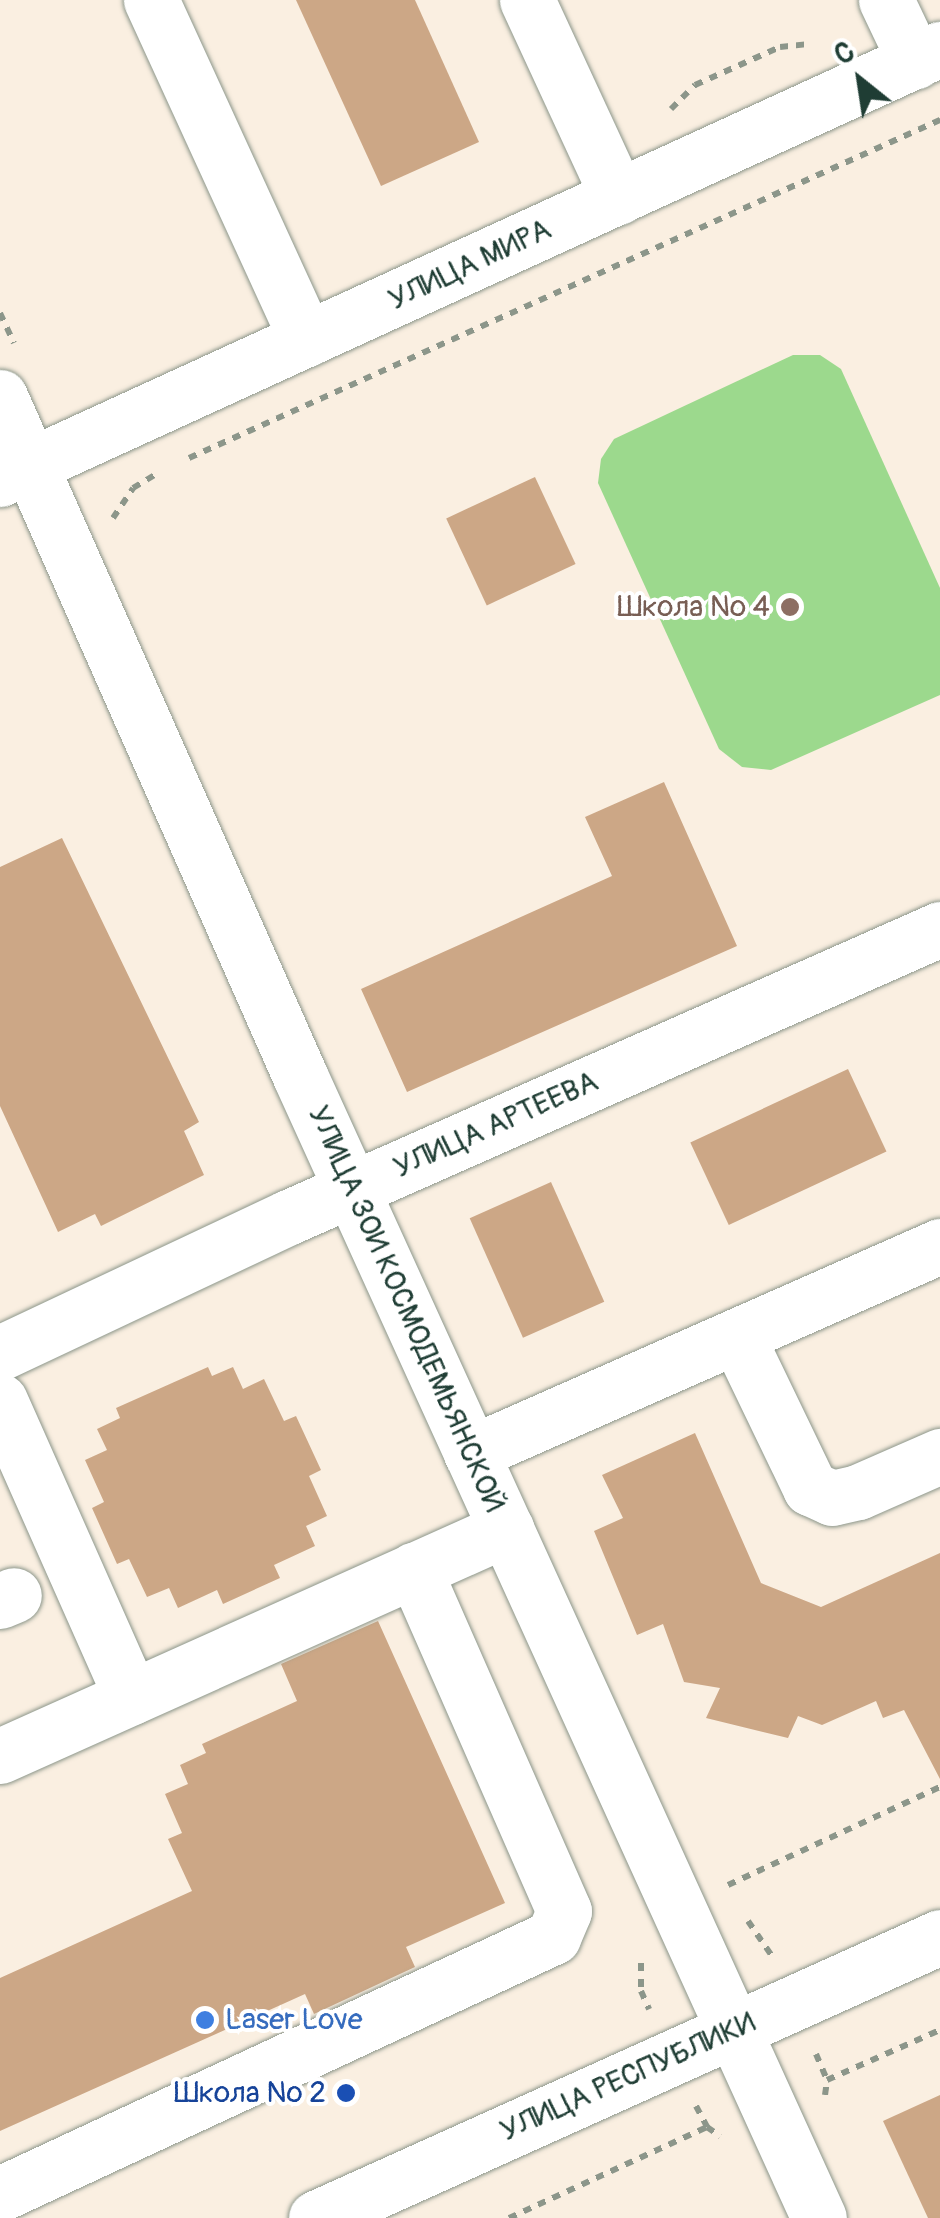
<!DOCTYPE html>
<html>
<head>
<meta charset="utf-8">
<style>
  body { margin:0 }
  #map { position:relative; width:940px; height:2218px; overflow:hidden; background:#faefe1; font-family:Pangolin,sans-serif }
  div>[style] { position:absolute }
  .green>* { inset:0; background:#9cd98d }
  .building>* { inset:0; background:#cca786; transform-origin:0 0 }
  .path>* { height:6px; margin-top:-3px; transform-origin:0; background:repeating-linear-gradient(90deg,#8c968a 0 8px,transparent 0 16px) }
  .roads { filter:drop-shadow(0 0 2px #8c968a) drop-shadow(0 0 2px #8c968a) }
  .minor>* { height:55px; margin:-27.5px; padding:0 27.5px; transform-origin:27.5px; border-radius:27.5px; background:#fff }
  .major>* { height:55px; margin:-27.5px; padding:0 27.5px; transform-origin:27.5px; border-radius:27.5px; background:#fff }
  .dots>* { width:28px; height:28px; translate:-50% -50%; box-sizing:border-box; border:5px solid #fff; border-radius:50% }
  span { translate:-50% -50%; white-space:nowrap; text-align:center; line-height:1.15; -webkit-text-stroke:8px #fff; paint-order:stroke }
  .street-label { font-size:30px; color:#1f3d34 }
  .education-label { font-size:30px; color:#785e54 }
  .right { translate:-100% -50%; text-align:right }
  .shop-label { font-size:30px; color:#366cbe }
  .left { translate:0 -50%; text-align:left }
  .transit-label { font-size:30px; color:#164399 }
  .north { position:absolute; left:810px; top:30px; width:100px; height:100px; -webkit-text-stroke:8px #fff; paint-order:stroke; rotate:330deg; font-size:28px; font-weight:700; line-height:40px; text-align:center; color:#1f3d34 }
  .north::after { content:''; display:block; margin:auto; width:35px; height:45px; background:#1f3d34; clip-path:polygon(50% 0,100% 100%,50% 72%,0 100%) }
</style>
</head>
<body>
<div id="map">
  <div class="green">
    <i style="clip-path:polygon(793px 355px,820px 355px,841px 369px,940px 588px,940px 695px,771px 770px,742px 767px,719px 749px,598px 483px,601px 459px,614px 439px)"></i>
  </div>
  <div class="building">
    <i style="clip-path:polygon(296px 0,415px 0,479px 142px,381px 186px)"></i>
    <i style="left:535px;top:477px;width:96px;height:98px;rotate:65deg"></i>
    <i style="clip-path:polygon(664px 782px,737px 946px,407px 1092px,361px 989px,612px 876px,585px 817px)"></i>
    <i style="clip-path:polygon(62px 838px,199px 1122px,184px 1131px,204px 1175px,101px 1226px,95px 1214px,58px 1232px,0 1106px,0 867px)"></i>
    <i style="left:848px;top:1069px;width:91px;height:174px;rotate:65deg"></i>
    <i style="left:551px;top:1182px;width:131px;height:89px;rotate:66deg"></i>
    <i style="clip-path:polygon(208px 1367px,212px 1376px,233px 1367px,243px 1389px,264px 1379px,284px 1421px,296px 1416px,321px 1470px,309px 1476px,327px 1516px,306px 1526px,315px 1546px,274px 1565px,280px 1578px,223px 1604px,217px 1590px,178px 1608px,169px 1588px,147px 1597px,129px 1559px,117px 1564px,92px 1508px,104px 1502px,85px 1460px,107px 1450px,97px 1429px,120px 1418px,116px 1408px)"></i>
    <i style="clip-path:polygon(695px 1433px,761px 1583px,821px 1607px,940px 1553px,940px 1779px,904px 1710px,883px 1718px,876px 1701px,822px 1725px,798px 1716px,788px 1738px,706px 1718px,720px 1688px,684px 1682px,663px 1624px,637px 1635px,594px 1531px,623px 1518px,602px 1475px)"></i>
    <i style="clip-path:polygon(378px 1621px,505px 1903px,406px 1947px,415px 1967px,314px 2014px,305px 1994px,0 2131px,0 1978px,192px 1891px,168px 1839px,182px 1833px,165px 1794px,188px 1784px,180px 1765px,206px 1753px,202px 1744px,297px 1701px,281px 1664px)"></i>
    <i style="clip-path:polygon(940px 2095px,940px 2218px,928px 2218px,883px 2121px)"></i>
  </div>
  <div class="path">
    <i style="left:671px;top:109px;width:34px;rotate:-45deg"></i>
    <i style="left:695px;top:85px;width:93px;rotate:-24.1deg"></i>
    <i style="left:780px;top:47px;width:30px;rotate:-6deg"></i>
    <i style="left:0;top:313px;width:33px;rotate:65deg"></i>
    <i style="left:189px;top:458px;width:824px;rotate:-24.23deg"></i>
    <i style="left:113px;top:518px;width:36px;rotate:-56deg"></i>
    <i style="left:133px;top:488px;width:31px;rotate:-31deg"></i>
    <i style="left:728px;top:1885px;width:234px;rotate:-24.8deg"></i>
    <i style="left:748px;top:1921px;width:42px;rotate:55.6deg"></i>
    <i style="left:641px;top:1963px;width:28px;rotate:90deg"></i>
    <i style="left:641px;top:1991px;width:20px;rotate:66deg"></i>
    <i style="left:816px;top:2054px;width:28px;rotate:67deg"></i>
    <i style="left:825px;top:2095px;width:15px;rotate:-82deg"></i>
    <i style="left:827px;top:2080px;width:124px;rotate:-23.9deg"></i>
    <i style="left:696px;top:2106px;width:24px;rotate:62deg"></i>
    <i style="left:509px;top:2218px;width:218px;rotate:-24.7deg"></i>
    <i style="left:707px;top:2127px;width:16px;rotate:35deg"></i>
  </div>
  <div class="roads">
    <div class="minor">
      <i style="left:151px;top:0;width:373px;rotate:65.4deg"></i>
      <i style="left:527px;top:0;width:217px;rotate:65.2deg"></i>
      <i style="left:886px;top:0;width:68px;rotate:64.6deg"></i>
      <i style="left:0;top:397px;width:742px;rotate:66.16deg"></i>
      <i style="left:300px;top:1076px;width:1254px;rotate:65.56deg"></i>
      <i style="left:0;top:479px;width:1034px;rotate:-24.58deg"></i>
      <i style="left:737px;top:1336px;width:169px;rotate:64.3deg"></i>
      <i style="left:810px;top:1488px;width:24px;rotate:24deg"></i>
      <i style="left:832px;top:1498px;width:27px;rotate:-13deg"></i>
      <i style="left:858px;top:1492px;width:90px;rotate:-23.7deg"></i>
      <i style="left:0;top:1353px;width:319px;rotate:-25.2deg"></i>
      <i style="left:289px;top:1217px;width:712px;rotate:-23.86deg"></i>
      <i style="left:0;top:1401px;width:324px;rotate:66.1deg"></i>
      <i style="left:471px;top:1453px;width:513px;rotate:-23.81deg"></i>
      <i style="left:0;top:1601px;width:15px;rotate:-23deg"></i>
      <i style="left:0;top:1756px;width:555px;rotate:-24.16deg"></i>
      <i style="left:0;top:2194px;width:610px;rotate:-24.93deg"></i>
      <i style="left:553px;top:1937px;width:28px;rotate:-67deg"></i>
      <i style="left:564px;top:1911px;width:373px;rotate:-113.7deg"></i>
    </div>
    <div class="major">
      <i style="left:316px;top:2218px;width:684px;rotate:-24.24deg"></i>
    </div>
  </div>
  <div class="dots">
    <i style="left:790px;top:607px;background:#8d6e63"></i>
    <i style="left:205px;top:2020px;background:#3f7fe0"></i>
    <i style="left:346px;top:2093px;background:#1a4fb4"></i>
  </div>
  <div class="street-label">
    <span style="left:470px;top:265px;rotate:-25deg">УЛИЦА МИРА</span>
    <span style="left:496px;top:1125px;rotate:-24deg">УЛИЦА АРТЕЕВА</span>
    <span style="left:406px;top:1309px;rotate:66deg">УЛИЦА ЗОИ КОСМОДЕМЬЯНСКОЙ</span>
    <span style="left:628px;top:2077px;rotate:-24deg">УЛИЦА РЕСПУБЛИКИ</span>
  </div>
  <div class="education-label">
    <span class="right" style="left:770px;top:607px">Школа № 4</span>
  </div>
  <div class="shop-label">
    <span class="left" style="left:225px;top:2020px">Laser Love</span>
  </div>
  <div class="transit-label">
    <span class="right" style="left:326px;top:2093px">Школа № 2</span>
  </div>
  <div class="north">С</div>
</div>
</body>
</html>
